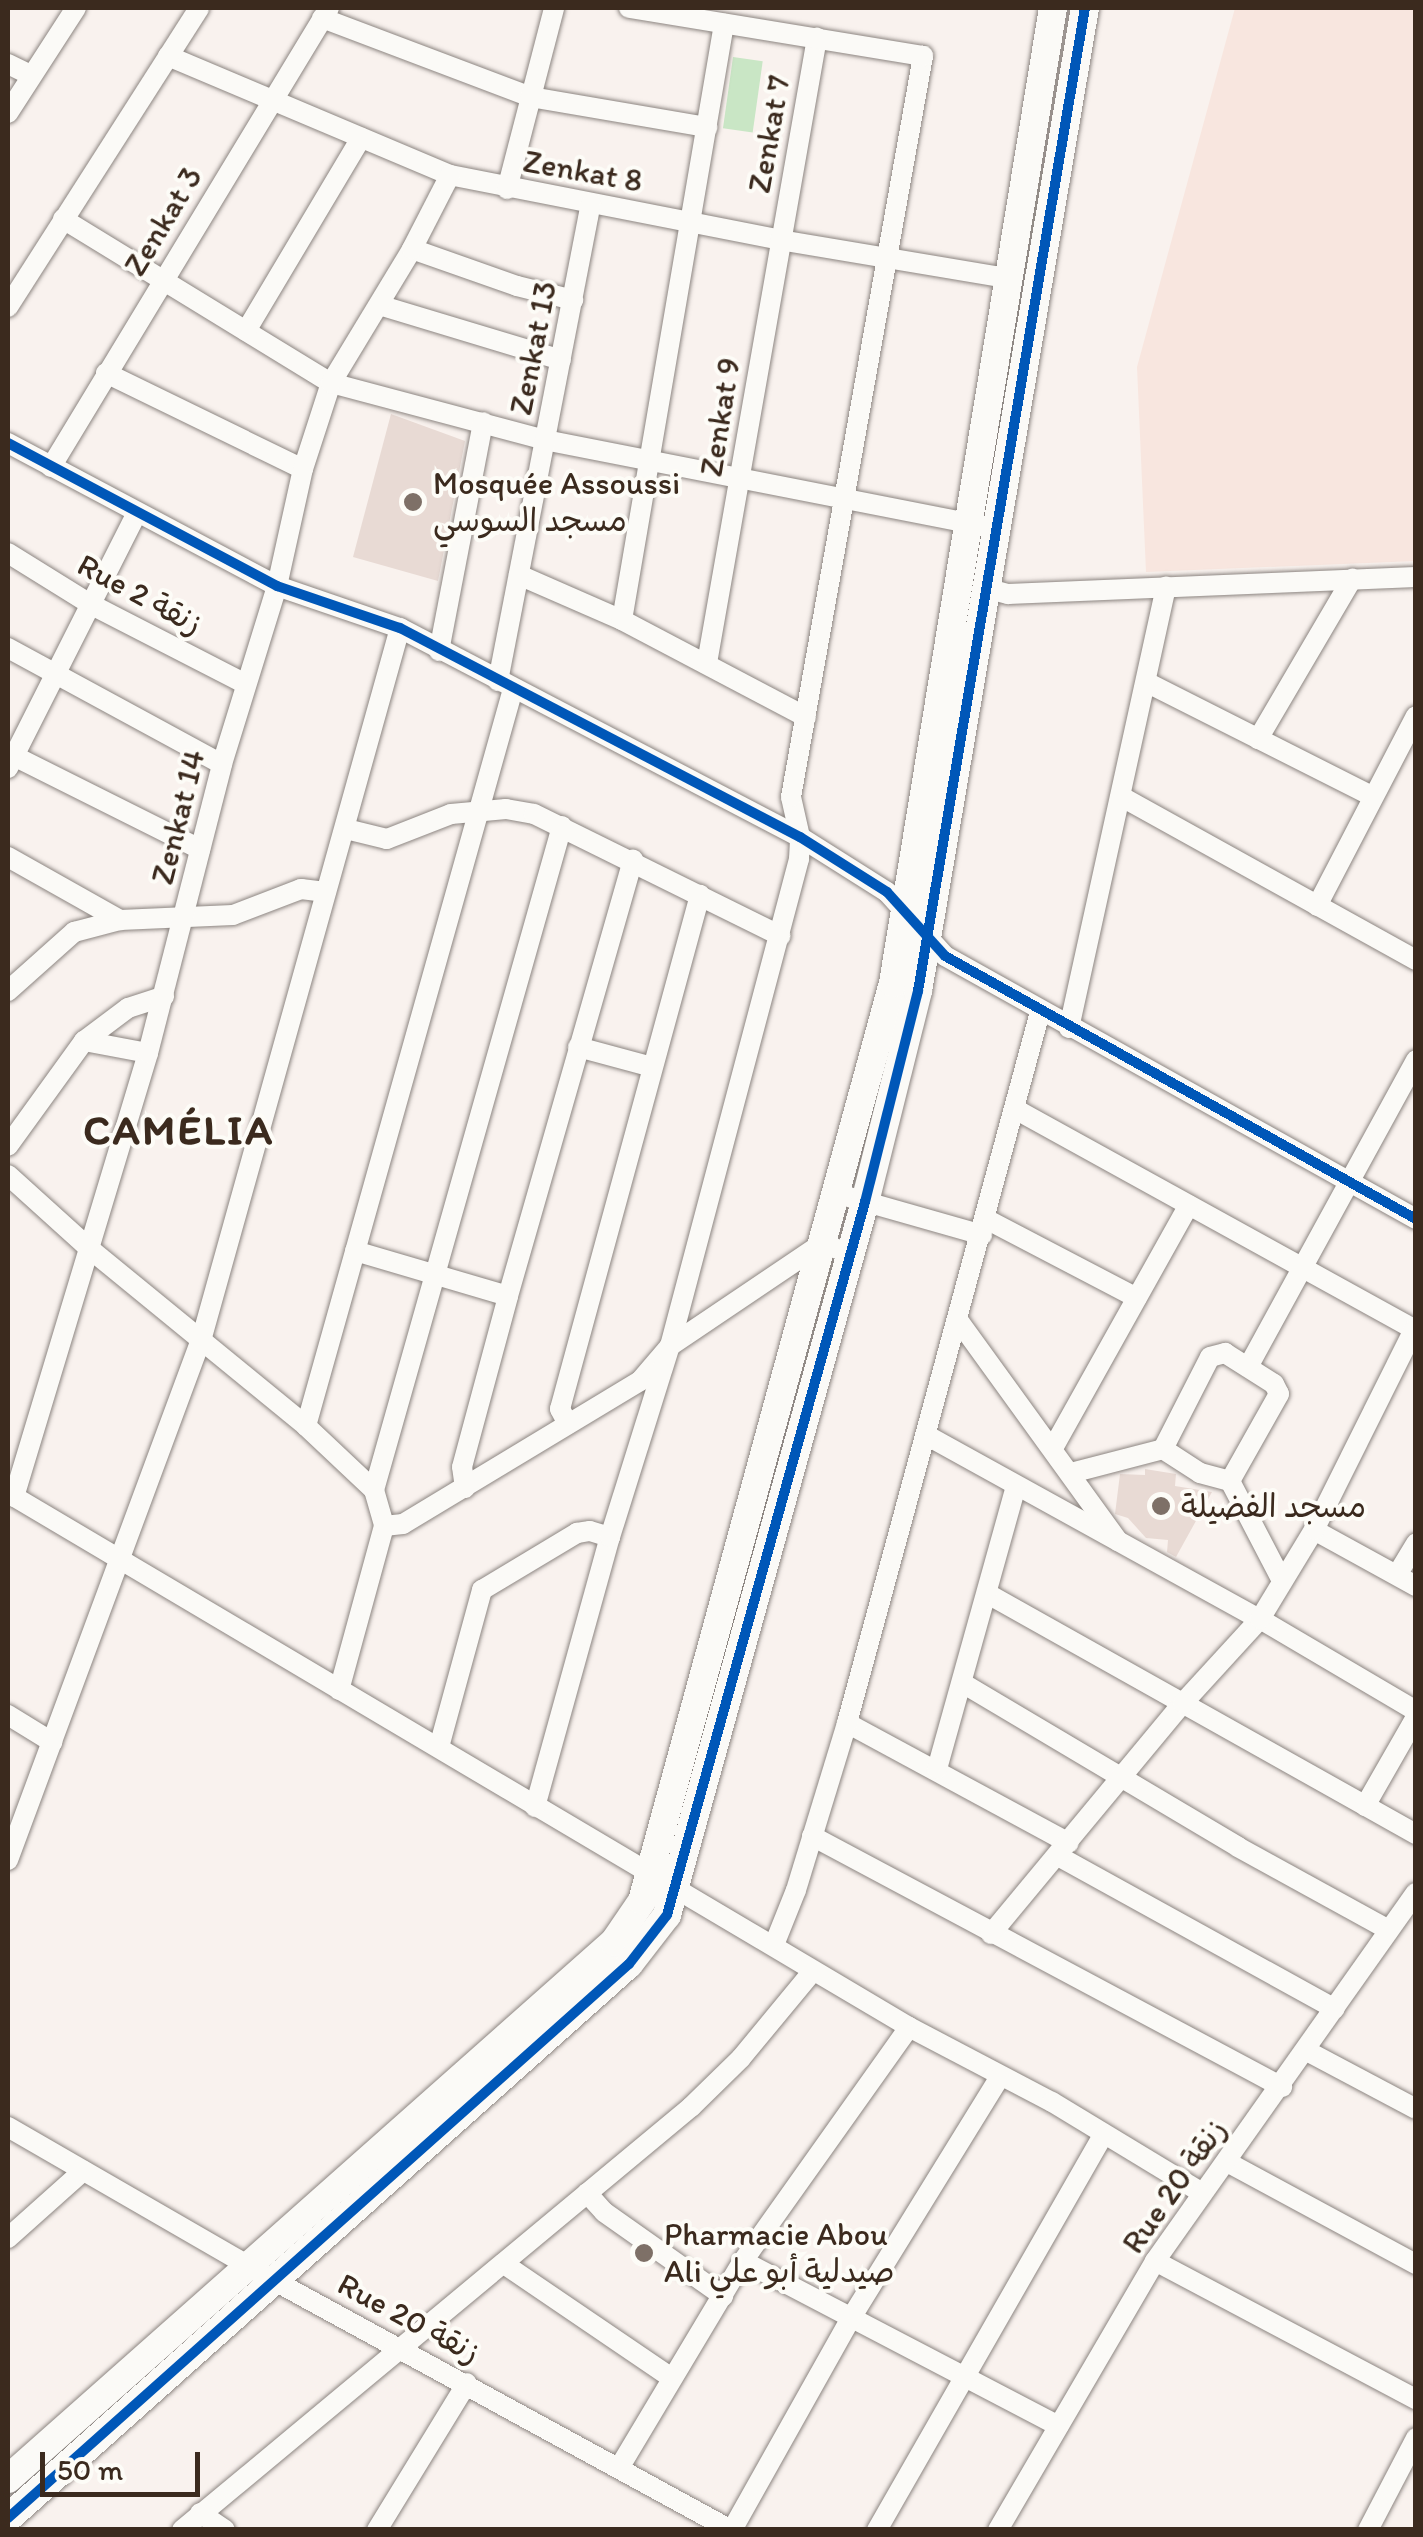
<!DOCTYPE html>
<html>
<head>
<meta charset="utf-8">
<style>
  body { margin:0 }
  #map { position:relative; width:1423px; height:2537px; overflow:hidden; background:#f9f2ee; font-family:Itim,"Playpen Sans Arabic",sans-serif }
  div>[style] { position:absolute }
  .built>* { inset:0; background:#f8e6df }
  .green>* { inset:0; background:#c9e6c5; transform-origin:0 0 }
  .building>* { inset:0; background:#e8dad4 }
  .roads { filter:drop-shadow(0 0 2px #8c8581) drop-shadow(0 0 2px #8c8581) }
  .street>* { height:20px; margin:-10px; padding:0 10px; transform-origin:10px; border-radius:10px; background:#fbfaf7 }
  .secondary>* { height:28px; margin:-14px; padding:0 14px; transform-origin:14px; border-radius:14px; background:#fbfaf7 }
  .cycleway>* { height:10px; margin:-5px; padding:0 5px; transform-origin:5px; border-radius:5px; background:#0057b8 }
  .dots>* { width:28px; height:28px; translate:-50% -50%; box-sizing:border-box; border:5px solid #fdfcf7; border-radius:50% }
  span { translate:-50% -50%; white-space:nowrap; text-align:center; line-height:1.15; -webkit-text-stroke:8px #fdfcf7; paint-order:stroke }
  .street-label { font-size:32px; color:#3b2a1e }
  .poi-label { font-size:32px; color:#3b2a1e }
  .left { translate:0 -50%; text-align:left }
  .district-label { font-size:42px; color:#3b2a1e; font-weight:700; letter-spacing:2.5px }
  .frame { position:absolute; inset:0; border:10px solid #3b2a1e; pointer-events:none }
  .scale { position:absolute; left:40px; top:2452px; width:160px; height:45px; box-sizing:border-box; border:5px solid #3b2a1e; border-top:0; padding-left:12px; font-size:30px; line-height:35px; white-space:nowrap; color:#3b2a1e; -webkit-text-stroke:8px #fdfcf7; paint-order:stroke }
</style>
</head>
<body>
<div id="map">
  <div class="built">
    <i style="clip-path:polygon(1235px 8px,1415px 8px,1415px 561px,1146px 572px,1137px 367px)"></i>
  </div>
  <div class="green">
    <i style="left:733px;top:57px;width:30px;height:72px;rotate:8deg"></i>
  </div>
  <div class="building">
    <i style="clip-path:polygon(391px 414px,465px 441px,438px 581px,353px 557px)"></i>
    <i style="clip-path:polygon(1145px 1469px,1176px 1474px,1175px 1486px,1212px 1492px,1176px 1557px,1167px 1552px,1168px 1540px,1146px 1538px,1128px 1518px,1115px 1514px,1120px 1474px,1145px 1475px)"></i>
  </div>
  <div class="roads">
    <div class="street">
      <i style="left:322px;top:18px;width:223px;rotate:20.7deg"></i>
      <i style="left:531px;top:97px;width:179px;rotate:9.7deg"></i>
      <i style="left:168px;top:56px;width:306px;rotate:22.9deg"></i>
      <i style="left:450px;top:175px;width:336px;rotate:11.1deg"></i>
      <i style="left:780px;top:240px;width:231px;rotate:9.5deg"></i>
      <i style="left:8px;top:64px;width:25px;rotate:26deg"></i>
      <i style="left:8px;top:113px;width:125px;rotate:-57.1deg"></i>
      <i style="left:507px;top:189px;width:187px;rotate:-75.4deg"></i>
      <i style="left:63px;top:219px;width:314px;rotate:31.5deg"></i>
      <i style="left:331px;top:383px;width:221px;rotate:14.9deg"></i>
      <i style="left:545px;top:440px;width:442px;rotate:11.1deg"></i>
      <i style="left:412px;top:249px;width:111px;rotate:19.4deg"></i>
      <i style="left:517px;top:286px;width:58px;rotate:14deg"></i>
      <i style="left:379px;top:305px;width:190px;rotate:16.8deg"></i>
      <i style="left:8px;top:307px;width:355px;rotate:-57.4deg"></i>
      <i style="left:246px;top:331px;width:225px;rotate:-59.2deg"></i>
      <i style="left:106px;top:373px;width:219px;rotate:26deg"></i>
      <i style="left:8px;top:443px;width:305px;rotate:28deg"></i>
      <i style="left:277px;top:586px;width:130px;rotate:18.9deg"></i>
      <i style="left:400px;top:628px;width:451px;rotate:27.6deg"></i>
      <i style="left:800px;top:837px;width:103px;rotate:32.3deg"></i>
      <i style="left:887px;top:892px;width:86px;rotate:47.8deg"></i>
      <i style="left:945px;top:956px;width:539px;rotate:29.18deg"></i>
      <i style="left:51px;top:467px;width:537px;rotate:-58.8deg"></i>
      <i style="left:8px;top:553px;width:99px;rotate:31.8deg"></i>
      <i style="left:92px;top:605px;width:173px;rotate:27.2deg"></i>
      <i style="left:519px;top:575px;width:112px;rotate:23.6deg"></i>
      <i style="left:622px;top:620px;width:208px;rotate:27.8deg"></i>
      <i style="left:985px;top:588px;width:24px;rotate:15deg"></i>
      <i style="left:1008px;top:594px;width:408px;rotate:-2.4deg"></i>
      <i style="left:622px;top:620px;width:605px;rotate:-80.29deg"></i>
      <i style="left:8px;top:648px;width:243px;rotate:28.5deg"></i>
      <i style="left:439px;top:651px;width:233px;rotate:-79.1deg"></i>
      <i style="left:707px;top:663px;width:635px;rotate:-80.02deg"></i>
      <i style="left:498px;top:681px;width:486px;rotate:-79deg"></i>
      <i style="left:1148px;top:683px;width:251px;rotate:26.8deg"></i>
      <i style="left:1258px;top:739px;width:186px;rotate:-59.6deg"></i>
      <i style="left:8px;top:753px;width:215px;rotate:26.6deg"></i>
      <i style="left:8px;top:768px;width:286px;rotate:-63.2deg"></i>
      <i style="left:1122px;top:797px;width:336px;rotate:29deg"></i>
      <i style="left:346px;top:829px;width:42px;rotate:13.7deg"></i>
      <i style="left:387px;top:839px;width:69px;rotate:-21.3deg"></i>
      <i style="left:451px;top:814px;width:55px;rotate:-5.2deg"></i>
      <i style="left:506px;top:809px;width:28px;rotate:10deg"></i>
      <i style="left:534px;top:814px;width:275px;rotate:26.3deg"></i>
      <i style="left:8px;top:857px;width:129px;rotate:29.4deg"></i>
      <i style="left:1317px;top:906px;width:214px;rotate:-62.5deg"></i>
      <i style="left:8px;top:991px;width:89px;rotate:-41.8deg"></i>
      <i style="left:74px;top:932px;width:48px;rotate:-14.6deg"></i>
      <i style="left:120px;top:920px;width:113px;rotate:-2.5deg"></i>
      <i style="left:233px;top:915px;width:73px;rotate:-20.9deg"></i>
      <i style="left:301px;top:889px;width:25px;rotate:7deg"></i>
      <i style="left:1069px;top:1028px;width:452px;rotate:-77.6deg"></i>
      <i style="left:84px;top:1041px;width:65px;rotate:10.6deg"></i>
      <i style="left:578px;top:1047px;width:77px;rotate:15.1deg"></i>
      <i style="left:1015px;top:1109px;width:458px;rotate:28.9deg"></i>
      <i style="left:8px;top:1146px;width:130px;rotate:-54.1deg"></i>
      <i style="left:84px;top:1041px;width:55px;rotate:-36.9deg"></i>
      <i style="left:128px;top:1008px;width:38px;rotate:-18deg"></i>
      <i style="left:8px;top:1175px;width:110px;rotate:42.1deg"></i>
      <i style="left:90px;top:1249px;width:279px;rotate:39.3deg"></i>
      <i style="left:306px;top:1426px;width:93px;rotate:43.3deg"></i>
      <i style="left:374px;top:1490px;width:37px;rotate:74deg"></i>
      <i style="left:384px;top:1526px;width:170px;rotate:105.3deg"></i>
      <i style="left:835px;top:1193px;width:153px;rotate:15.9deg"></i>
      <i style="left:986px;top:1219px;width:170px;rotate:27.6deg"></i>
      <i style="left:355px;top:1251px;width:159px;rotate:16.4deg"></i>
      <i style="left:958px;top:1320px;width:273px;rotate:54.1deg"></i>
      <i style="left:1248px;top:1367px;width:350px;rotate:-61.3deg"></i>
      <i style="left:568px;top:1424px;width:17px;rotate:-118deg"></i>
      <i style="left:560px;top:1409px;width:533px;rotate:-74.76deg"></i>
      <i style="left:306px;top:1426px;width:766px;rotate:-74.31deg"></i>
      <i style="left:926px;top:1435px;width:381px;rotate:28.9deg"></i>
      <i style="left:1260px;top:1619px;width:181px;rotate:30.5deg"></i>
      <i style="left:1053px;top:1448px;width:278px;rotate:-60.8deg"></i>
      <i style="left:1163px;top:1449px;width:103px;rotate:-62.9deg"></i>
      <i style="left:1210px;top:1357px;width:16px;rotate:-15deg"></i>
      <i style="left:1225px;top:1353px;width:58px;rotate:32.3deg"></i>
      <i style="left:1274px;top:1384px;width:11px;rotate:63deg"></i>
      <i style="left:1279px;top:1394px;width:100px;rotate:119.4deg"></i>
      <i style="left:1071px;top:1473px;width:95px;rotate:-14.6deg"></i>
      <i style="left:1163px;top:1449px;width:44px;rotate:33deg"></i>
      <i style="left:1200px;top:1473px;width:31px;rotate:15deg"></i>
      <i style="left:1230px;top:1481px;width:113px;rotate:62.5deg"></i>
      <i style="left:465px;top:1488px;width:21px;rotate:-98deg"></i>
      <i style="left:462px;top:1467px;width:177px;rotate:-74.9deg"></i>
      <i style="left:508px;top:1296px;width:454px;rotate:-74deg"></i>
      <i style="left:374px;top:1490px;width:690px;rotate:-74.19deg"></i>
      <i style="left:8px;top:1493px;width:1047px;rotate:30.65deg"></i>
      <i style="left:909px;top:2027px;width:161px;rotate:27.7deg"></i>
      <i style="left:1052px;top:2102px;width:175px;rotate:31.2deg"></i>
      <i style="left:14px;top:1497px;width:464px;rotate:-73.2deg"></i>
      <i style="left:148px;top:1053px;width:298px;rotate:-75.6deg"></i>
      <i style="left:222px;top:764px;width:186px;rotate:-72.8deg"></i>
      <i style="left:277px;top:586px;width:120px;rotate:-77.5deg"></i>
      <i style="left:303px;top:469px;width:90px;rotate:-72deg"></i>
      <i style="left:331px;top:383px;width:157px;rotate:-58.8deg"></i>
      <i style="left:412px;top:249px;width:83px;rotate:-62.8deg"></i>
      <i style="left:384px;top:1526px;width:19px;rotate:-6deg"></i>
      <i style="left:403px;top:1524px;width:277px;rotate:-31.1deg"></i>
      <i style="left:640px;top:1381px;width:46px;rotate:-49.4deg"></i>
      <i style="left:670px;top:1346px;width:182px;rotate:-34deg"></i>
      <i style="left:821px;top:1244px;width:30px;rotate:17deg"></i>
      <i style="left:1314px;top:1530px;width:116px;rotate:28.8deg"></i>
      <i style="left:1397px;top:1575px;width:37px;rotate:-59deg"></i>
      <i style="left:988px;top:1594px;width:491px;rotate:29.3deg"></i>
      <i style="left:964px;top:1684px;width:319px;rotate:30.7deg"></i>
      <i style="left:1238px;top:1847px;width:172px;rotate:28.8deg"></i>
      <i style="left:8px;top:1715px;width:52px;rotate:31.5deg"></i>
      <i style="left:847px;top:1723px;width:252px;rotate:28.4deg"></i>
      <i style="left:439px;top:1747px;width:163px;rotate:-74.7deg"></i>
      <i style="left:482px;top:1590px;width:111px;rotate:-31deg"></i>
      <i style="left:577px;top:1533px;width:13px;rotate:-9deg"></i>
      <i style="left:590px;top:1531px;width:21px;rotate:17deg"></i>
      <i style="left:937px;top:1769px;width:294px;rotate:-74.4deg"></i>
      <i style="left:1365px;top:1806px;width:103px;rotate:-60.2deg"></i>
      <i style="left:535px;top:1807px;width:280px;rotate:-74.5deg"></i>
      <i style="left:610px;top:1537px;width:200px;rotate:-72.6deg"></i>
      <i style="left:670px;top:1346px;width:504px;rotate:-75.16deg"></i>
      <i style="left:799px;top:859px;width:22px;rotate:-87deg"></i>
      <i style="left:800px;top:837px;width:41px;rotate:-102.7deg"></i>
      <i style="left:791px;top:797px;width:753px;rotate:-79.9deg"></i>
      <i style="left:923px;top:56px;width:298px;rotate:-170.7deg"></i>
      <i style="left:812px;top:1836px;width:533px;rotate:28.1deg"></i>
      <i style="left:1058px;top:1856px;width:316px;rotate:28.9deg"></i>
      <i style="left:8px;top:1860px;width:558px;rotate:-69.65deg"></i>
      <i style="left:202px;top:1337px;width:736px;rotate:-74.4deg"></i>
      <i style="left:991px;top:1934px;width:300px;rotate:-50.3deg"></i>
      <i style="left:1183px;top:1703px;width:114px;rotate:-47.5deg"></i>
      <i style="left:1260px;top:1619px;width:104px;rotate:-58.8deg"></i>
      <i style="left:1314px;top:1530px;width:225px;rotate:-63.5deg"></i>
      <i style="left:774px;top:1945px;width:59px;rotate:-68.2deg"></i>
      <i style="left:796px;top:1890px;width:175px;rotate:-73deg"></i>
      <i style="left:847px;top:1723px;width:737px;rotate:-74.81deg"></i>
      <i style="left:1307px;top:2051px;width:123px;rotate:28deg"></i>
      <i style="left:8px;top:2127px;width:306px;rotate:30deg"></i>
      <i style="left:273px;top:2280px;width:522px;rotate:28.63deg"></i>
      <i style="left:1227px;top:2162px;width:215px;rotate:28.4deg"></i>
      <i style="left:587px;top:2193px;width:25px;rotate:48deg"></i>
      <i style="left:604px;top:2212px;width:146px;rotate:35.2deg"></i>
      <i style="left:8px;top:2238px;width:101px;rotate:-41.8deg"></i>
      <i style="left:743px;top:2261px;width:356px;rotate:27.6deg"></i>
      <i style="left:1155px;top:2261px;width:295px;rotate:27.9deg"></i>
      <i style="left:504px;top:2264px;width:201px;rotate:34.2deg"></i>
      <i style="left:619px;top:2468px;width:241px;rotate:-59.1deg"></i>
      <i style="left:743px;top:2261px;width:287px;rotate:-54.6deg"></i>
      <i style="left:200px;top:2513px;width:30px;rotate:34deg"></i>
      <i style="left:182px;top:2530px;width:662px;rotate:-39.73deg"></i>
      <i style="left:691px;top:2107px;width:70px;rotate:-44.4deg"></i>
      <i style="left:741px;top:2058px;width:113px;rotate:-50.4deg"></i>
      <i style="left:377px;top:2530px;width:172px;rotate:-58.5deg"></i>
      <i style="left:732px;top:2530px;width:243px;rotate:-60.7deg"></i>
      <i style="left:851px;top:2318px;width:282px;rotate:-58.3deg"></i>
      <i style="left:877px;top:2530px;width:456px;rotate:-60.2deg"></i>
      <i style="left:998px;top:2530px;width:311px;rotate:-59.7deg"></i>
      <i style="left:1155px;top:2261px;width:451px;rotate:-54.7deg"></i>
      <i style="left:1368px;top:2530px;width:104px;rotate:-62.4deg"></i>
    </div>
    <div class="secondary">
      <i style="left:8px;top:2479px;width:810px;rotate:-41.55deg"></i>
      <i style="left:614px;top:1942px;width:50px;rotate:-55.7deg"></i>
      <i style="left:642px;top:1901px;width:952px;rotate:-74.71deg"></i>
      <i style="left:893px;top:983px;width:988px;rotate:-80.68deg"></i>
      <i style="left:8px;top:2518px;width:832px;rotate:-41.74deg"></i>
      <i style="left:629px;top:1964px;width:62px;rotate:-52.2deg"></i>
      <i style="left:667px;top:1915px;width:740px;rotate:-74.48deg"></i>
      <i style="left:865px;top:1202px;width:218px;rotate:-75.9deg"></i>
      <i style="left:918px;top:991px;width:997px;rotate:-80.36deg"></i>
    </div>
  </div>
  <div class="cycleway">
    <i style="left:8px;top:443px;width:305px;rotate:28deg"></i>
    <i style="left:277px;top:586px;width:130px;rotate:18.9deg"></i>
    <i style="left:400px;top:628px;width:451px;rotate:27.6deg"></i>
    <i style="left:800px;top:837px;width:103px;rotate:32.3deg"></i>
    <i style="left:887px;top:892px;width:86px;rotate:47.8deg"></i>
    <i style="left:945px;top:956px;width:539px;rotate:29.18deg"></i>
    <i style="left:8px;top:2518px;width:832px;rotate:-41.74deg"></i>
    <i style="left:629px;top:1964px;width:62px;rotate:-52.2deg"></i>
    <i style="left:667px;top:1915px;width:740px;rotate:-74.48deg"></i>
    <i style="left:865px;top:1202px;width:218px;rotate:-75.9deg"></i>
    <i style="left:918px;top:991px;width:997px;rotate:-80.36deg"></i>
  </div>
  <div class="dots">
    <i style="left:413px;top:502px;background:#7e7067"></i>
    <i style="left:1161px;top:1506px;background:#7e7067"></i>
    <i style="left:644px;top:2253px;background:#7e7067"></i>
  </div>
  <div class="street-label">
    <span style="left:769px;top:134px;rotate:-80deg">Zenkat 7</span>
    <span style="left:583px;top:171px;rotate:10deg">Zenkat 8</span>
    <span style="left:163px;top:221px;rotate:-59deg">Zenkat 3</span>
    <span style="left:533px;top:348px;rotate:-79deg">Zenkat 13</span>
    <span style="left:720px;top:417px;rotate:-81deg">Zenkat 9</span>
    <span style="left:140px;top:594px;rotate:28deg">Rue 2 زنقة</span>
    <span style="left:178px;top:817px;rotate:-76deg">Zenkat 14</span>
    <span style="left:1174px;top:2186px;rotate:-55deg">Rue 20 زنقة</span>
    <span style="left:409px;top:2318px;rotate:28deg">Rue 20 زنقة</span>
  </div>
  <div class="poi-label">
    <span class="left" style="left:433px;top:502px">Mosquée Assoussi<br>مسجد السوسي</span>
    <span class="left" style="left:1181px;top:1506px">مسجد الفضيلة</span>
    <span class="left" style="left:664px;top:2253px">Pharmacie Abou<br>Ali صيدلية أبو علي</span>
  </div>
  <div class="district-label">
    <span style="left:179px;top:1130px">CAMÉLIA</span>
  </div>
  <div class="frame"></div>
  <div class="scale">50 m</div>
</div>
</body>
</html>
